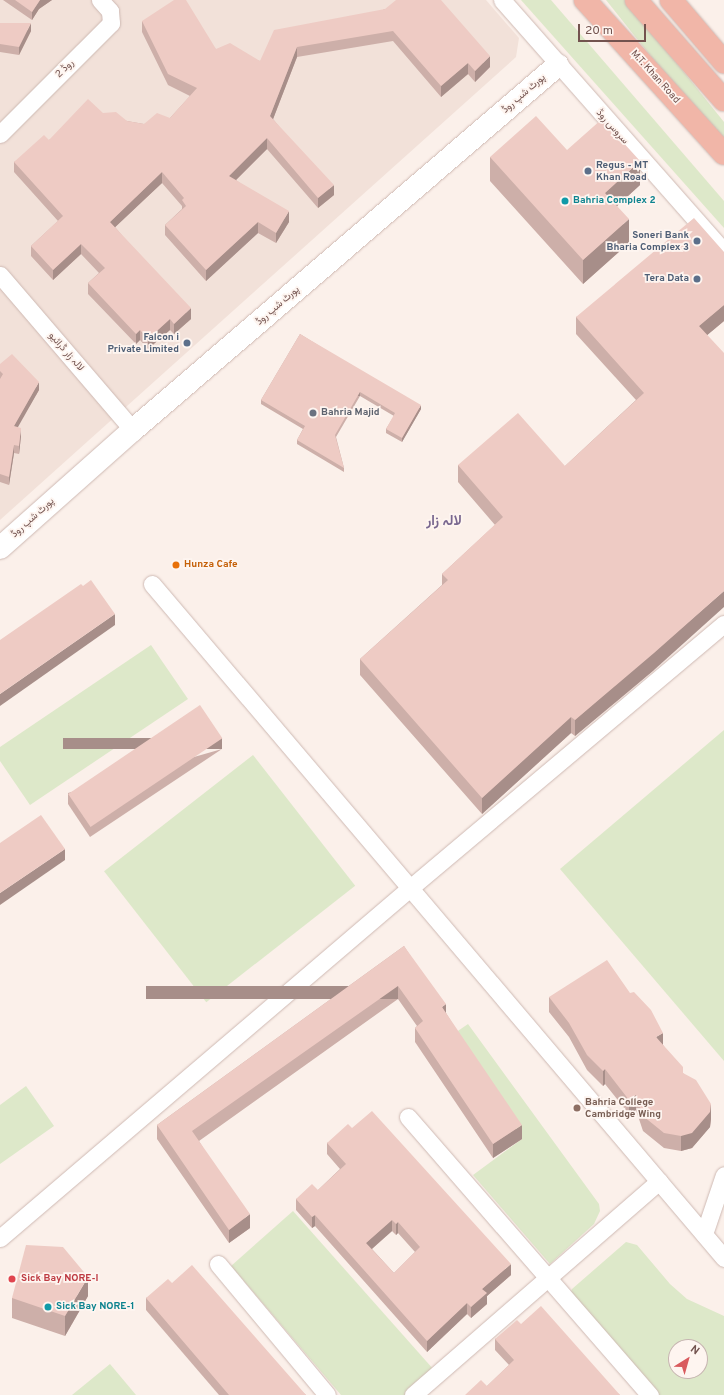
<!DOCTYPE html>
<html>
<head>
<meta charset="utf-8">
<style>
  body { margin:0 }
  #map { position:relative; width:724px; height:1395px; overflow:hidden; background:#fbf0ea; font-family:Overpass,Vazirmatn,sans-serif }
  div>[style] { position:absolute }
  .residential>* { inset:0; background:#f2e1d9 }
  .green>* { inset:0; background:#dde8c9; transform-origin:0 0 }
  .roads { filter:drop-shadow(0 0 1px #ceb9b3) drop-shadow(0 0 1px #ceb9b3) }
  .minor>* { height:17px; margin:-8.5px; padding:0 8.5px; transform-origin:8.5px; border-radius:8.5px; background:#fff }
  .tertiary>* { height:22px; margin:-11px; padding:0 11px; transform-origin:11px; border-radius:11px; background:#fff }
  .trunk>* { height:22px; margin:-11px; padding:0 11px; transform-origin:11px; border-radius:11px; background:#f1b6a8 }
  .wall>* { inset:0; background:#cdafa9 }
  .shaded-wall>* { inset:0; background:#a78e89; transform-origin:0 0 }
  .building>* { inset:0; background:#eecbc4; transform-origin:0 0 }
  .dots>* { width:11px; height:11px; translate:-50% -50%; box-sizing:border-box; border:2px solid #fef5f0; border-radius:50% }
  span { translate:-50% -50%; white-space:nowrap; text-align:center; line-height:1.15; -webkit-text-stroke:3.5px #fef5f0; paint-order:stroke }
  .street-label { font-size:10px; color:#73534f }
  .service-label { font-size:10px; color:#4e5e75; font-weight:700 }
  .left { translate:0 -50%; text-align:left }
  .right { translate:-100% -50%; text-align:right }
  .culture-label { font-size:10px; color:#0d838f; font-weight:700 }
  .worship-label { font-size:10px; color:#5b616d; font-weight:700 }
  .food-label { font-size:10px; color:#c56008; font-weight:700 }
  .education-label { font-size:10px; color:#785e54; font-weight:700 }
  .health-label { font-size:10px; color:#be3a42; font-weight:700 }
  .district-label { font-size:14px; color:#79678f; font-weight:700 }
  .north { position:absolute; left:668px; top:1339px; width:40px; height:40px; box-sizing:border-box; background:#fef5f0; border:1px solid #c6b4b0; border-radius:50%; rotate:37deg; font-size:11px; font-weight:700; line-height:16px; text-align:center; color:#73534f }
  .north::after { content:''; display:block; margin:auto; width:14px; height:18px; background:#d95b5e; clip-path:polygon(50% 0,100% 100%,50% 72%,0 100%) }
  .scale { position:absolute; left:578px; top:24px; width:68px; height:18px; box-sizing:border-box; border:2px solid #73534f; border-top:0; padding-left:5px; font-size:12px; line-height:14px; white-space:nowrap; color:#73534f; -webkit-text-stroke:3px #fef5f0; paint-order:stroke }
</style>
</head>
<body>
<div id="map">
  <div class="residential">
    <i style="clip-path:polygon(0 0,486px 0,519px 38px,516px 57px,0 520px)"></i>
  </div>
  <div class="green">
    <i style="clip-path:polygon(521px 0,551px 0,724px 201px,724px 228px)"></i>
    <i style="clip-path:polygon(606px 0,626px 0,724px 122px,724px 148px)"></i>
    <i style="clip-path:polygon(151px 645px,188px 699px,30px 805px,0 761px,0 747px)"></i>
    <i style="clip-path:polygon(724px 730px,724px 1061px,560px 869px)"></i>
    <i style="left:253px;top:755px;width:166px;height:189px;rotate:52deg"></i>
    <i style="clip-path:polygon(468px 1024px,599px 1204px,600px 1211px,594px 1224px,550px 1264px,473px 1175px,522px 1139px,452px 1035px)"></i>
    <i style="clip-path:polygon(26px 1086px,54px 1126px,0 1164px,0 1105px)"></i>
    <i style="clip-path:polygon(293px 1211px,434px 1370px,406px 1395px,341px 1395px,231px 1266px)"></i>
    <i style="clip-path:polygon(evenodd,626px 1242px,637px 1245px,670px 1284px,687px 1299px,724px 1316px,724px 1395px,653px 1395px,570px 1295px,572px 1289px,626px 1242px,676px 1347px,700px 1347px,700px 1371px,676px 1371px,676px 1347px)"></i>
    <i style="clip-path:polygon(110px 1364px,136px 1395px,72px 1395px)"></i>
  </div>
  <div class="roads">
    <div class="minor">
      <i style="left:502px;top:0;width:336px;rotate:48.6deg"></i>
      <i style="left:0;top:134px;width:157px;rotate:-45deg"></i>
      <i style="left:111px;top:23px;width:12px;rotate:-95deg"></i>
      <i style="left:110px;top:11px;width:15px;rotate:-132deg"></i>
      <i style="left:0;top:275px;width:204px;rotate:49.4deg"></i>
      <i style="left:152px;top:584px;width:884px;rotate:49.68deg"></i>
      <i style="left:408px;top:1117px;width:369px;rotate:49deg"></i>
      <i style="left:704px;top:1234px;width:62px;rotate:-71.3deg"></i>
      <i style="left:0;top:1238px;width:539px;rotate:-40.49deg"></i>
      <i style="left:410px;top:888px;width:410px;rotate:-40.1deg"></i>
      <i style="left:218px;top:1264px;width:170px;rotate:50.2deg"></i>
      <i style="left:413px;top:1395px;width:326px;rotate:-41deg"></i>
    </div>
    <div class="tertiary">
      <i style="left:0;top:548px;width:178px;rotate:-41.6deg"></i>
      <i style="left:133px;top:430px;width:560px;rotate:-40.66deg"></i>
    </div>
    <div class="trunk">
      <i style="left:585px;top:0;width:207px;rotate:47.9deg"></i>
      <i style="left:636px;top:0;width:133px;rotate:48.7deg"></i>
      <i style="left:671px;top:0;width:82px;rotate:49.5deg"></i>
    </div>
  </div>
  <div class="wall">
    <i style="clip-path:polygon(3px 0,52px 0,39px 9px,32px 20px)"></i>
    <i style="clip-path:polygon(385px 9px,490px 67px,475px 82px,468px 74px,441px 97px,393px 41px,297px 57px,273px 119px,334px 195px,318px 208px,267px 149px,236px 180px,289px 222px,276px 243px,258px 233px,206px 281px,165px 235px,165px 225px,182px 209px,182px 206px,162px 183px,115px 227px,191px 319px,174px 334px,170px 330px,148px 349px,140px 340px,136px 344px,88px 294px,88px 283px,99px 273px,81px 254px,53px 280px,31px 256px,31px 246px,58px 221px,14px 172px,14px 162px,49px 140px,103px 113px,127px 121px,144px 124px,170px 118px,190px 96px,168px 85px,142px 32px,142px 21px,216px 49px,260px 61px)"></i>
    <i style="clip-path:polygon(0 23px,31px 31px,19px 55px,0 52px)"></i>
    <i style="clip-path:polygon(490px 157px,640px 185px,617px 206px,629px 243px,583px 284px,490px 181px)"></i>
    <i style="clip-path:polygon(724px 252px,724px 321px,707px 335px,654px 670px,575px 736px,571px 733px,482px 814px,360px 675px,360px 659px,442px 585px,442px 574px,495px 525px,458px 482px,458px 465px,565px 466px,636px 400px,576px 334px,576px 317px)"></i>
    <i style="clip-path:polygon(300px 334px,421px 409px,402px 442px,386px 433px,386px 429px,394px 416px,360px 396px,336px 437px,344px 468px,344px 472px,297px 444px,297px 440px,303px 429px,261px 404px,261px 400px)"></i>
    <i style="clip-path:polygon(0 364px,39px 390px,17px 427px,21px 436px,19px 454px,14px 453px,9px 485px,0 482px)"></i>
    <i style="clip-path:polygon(222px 749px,90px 837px,68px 804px,68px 793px)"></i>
    <i style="clip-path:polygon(404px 946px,446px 1013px,522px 1139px,493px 1158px,415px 1042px,415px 1028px,417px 1026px,398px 999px,199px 1141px,250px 1228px,229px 1243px,157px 1139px,157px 1125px)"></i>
    <i style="clip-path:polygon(549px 997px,663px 1045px,683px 1073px,711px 1119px,710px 1127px,692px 1148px,681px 1151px,664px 1148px,643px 1131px,636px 1110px,629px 1114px,605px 1084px,603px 1086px,587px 1070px,569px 1037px,549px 1012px)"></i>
    <i style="clip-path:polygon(evenodd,352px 1128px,511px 1275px,487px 1296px,487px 1304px,471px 1318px,467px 1314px,427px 1352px,315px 1226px,312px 1228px,296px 1210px,296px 1199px,318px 1190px,340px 1169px,327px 1154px,327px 1143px,352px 1128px,392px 1231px,396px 1235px,398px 1233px,415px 1252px,394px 1273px,372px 1249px,392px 1231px)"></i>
    <i style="clip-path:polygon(172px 1283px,306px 1395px,219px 1395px,146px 1310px,146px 1298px)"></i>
    <i style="clip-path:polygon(88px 1296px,65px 1336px,12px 1318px,12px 1298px)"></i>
    <i style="clip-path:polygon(521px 1324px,620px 1395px,487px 1386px,509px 1365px,495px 1350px,495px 1339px)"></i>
  </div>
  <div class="shaded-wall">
    <i style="clip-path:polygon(40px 0,52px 0,39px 9px,32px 20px,32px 12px)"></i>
    <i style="clip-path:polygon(31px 23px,31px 31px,19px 55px,19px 47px)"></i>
    <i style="clip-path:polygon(297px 47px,297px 57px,270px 127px,270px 116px)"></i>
    <i style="clip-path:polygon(490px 56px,490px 67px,475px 82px,475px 71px)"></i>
    <i style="clip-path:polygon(468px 63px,468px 74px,441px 97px,441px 86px)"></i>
    <i style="clip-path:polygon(267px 138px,267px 149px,229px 187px,229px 176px)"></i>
    <i style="clip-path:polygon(640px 161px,640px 185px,605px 217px,605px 193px)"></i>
    <i style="clip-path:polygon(162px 172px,162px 183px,110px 232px,110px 222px)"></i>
    <i style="clip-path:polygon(334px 185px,334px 195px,318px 208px,318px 198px)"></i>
    <i style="clip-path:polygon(289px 211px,289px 222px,276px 243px,276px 233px)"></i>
    <i style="clip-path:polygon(629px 219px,629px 243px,583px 284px,583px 260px)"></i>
    <i style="clip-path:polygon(258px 222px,258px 233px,206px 281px,206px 270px)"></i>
    <i style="clip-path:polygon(81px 244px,81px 254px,53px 280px,53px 270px)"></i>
    <i style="clip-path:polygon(724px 305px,724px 321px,699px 342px,699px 326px)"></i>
    <i style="clip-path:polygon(191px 308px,191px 319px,174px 334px,174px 324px)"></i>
    <i style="clip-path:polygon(170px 319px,170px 330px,148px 349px,148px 339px)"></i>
    <i style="clip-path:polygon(140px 330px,140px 340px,136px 344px,136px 334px)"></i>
    <i style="clip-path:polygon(39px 382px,39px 390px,14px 434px,14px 426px)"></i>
    <i style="left:360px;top:392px;width:4px;height:50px;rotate:90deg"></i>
    <i style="clip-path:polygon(421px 405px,421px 409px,402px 442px,402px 438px)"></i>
    <i style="clip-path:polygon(21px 428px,21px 436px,19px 454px,19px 446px)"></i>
    <i style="clip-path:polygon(14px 445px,14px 453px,9px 485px,9px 477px)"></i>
    <i style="clip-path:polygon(724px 591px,724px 607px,654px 670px,575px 736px,575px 720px)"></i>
    <i style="clip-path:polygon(115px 614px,115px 625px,0 706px,0 694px)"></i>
    <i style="clip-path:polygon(571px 717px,571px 733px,482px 814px,482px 798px)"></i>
    <i style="left:222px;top:738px;width:11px;height:159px;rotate:90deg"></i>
    <i style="clip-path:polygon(65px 849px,65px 860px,0 905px,0 893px)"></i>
    <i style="left:398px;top:986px;width:13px;height:252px;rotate:90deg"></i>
    <i style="clip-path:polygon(446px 1004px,446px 1018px,442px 1007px)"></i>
    <i style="clip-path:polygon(663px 1033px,663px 1048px,656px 1037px)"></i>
    <i style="clip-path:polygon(605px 1069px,605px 1084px,603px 1086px,603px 1071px)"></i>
    <i style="clip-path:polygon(636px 1095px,636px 1110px,629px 1114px,629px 1100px)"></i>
    <i style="clip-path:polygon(711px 1104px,711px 1119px,710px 1127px,692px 1148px,681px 1151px,681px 1136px)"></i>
    <i style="clip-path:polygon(522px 1125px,522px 1139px,493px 1158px,493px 1144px)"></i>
    <i style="clip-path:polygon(250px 1214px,250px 1228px,229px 1243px,229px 1230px)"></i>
    <i style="clip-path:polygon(315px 1215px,315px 1226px,312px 1228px,312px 1217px)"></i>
    <i style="clip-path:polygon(392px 1220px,392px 1231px,366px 1254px,366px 1243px)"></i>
    <i style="clip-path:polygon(398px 1222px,398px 1233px,396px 1235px,396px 1224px)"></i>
    <i style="clip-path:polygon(511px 1264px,511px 1275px,487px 1296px,487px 1304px,471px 1318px,471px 1307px,482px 1289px)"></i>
    <i style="clip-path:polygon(88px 1277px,88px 1296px,65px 1336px,65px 1316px)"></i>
    <i style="clip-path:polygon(467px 1303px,467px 1314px,427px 1352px,427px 1341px)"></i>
  </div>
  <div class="building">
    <i style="clip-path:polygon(15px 0,40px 0,32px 12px)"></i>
    <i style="clip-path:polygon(174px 0,186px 0,216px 49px,230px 43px,260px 61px,274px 30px,385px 9px,396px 0,441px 0,490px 56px,475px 71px,468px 63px,441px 86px,393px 31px,297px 47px,270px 116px,334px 185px,318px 198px,267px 138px,229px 176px,289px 211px,276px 233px,258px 222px,206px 270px,165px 225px,186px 206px,182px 200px,184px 198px,162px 172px,110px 222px,191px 308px,174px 324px,170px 319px,148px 339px,140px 330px,136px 334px,88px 283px,105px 268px,81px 244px,53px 270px,31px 246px,63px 216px,14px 162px,44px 135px,49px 140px,88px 99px,103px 113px,116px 112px,127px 121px,144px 124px,157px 113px,170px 118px,197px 88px,168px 74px,142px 21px)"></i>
    <i style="clip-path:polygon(0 23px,31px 23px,19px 47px,0 44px)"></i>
    <i style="clip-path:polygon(536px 116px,567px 150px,602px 119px,640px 161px,605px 193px,629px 219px,583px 260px,490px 157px)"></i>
    <i style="clip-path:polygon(694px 218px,724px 252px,724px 305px,699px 326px,724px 353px,724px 591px,654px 653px,575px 720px,571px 717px,482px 798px,360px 659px,448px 580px,442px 574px,503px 517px,458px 465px,518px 413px,565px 466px,644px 393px,576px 317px)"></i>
    <i style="clip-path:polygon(300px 334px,421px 405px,402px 438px,386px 429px,395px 413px,360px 392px,335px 435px,344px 468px,297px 440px,305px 426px,261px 400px)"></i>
    <i style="clip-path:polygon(12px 354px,39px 382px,14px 426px,21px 428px,19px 446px,14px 445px,9px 477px,0 474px,0 379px,3px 374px,0 371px,0 364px)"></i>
    <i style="clip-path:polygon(91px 580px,115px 614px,0 694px,0 640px,81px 584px,83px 586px)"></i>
    <i style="left:200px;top:705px;width:40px;height:159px;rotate:56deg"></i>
    <i style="clip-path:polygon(41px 815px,65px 849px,0 893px,0 843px)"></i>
    <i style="clip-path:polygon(404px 946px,446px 1004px,442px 1007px,522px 1125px,493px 1144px,415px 1028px,423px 1021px,398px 986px,192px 1131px,250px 1214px,229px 1230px,157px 1125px)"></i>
    <i style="clip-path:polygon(607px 960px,630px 993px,634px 992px,651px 1010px,663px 1033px,656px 1037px,683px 1067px,683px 1073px,696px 1080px,711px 1104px,710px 1112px,692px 1133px,681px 1136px,664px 1133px,643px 1116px,636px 1095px,629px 1100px,605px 1069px,603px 1071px,587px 1055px,569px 1023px,549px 997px)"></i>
    <i style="clip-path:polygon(evenodd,372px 1111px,511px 1264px,482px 1289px,487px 1293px,471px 1307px,467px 1303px,427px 1341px,315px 1215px,312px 1217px,296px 1199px,312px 1184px,318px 1190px,346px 1164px,327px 1143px,348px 1124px,352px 1128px,372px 1111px,392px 1220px,396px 1224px,398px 1222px,420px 1247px,394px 1273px,366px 1243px,392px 1220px)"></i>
    <i style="clip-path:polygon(26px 1245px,63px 1247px,88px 1277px,65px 1316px,12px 1298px)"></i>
    <i style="clip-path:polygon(192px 1265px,306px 1395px,229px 1395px,146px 1298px,168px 1279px,172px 1283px)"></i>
    <i style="clip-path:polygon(541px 1306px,620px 1395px,465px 1395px,481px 1380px,487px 1386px,514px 1360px,495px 1339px,517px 1320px,521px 1324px)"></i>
  </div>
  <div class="dots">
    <i style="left:588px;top:171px;background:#5c6f8a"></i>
    <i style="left:565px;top:201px;background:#0f9aa8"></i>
    <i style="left:697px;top:241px;background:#5c6f8a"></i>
    <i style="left:697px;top:279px;background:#5c6f8a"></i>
    <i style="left:187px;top:343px;background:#5c6f8a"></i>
    <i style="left:313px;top:413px;background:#6b7280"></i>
    <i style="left:176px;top:565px;background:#e8710a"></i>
    <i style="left:577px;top:1108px;background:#8d6e63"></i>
    <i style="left:12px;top:1279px;background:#e0444e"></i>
    <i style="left:48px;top:1307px;background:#0f9aa8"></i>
  </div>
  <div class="street-label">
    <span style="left:65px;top:69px;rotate:-44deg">روڈ 2</span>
    <span style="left:655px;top:77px;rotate:48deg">M.T. Khan Road</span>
    <span style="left:524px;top:94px;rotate:-41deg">پورٹ شپ روڈ</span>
    <span style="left:612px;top:127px;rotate:48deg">سروس روڈ</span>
    <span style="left:278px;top:306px;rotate:-41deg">پورٹ شپ روڈ</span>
    <span style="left:66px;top:352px;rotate:49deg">لالہ زار ڈرائیو</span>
    <span style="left:33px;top:518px;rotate:-42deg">پورٹ شپ روڈ</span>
  </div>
  <div class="service-label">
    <span class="left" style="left:596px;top:171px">Regus - MT<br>Khan Road</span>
    <span class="right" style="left:689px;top:241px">Soneri Bank<br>Bharia Complex 3</span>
    <span class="right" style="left:689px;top:279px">Tera Data</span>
    <span class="right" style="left:179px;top:343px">Falcon i<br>Private Limited</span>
  </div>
  <div class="culture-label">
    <span class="left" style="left:573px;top:201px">Bahria Complex 2</span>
    <span class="left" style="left:56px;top:1307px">Sick Bay NORE-1</span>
  </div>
  <div class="worship-label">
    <span class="left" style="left:321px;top:413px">Bahria Majid</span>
  </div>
  <div class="food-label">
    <span class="left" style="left:184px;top:565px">Hunza Cafe</span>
  </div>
  <div class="education-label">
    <span class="left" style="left:585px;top:1108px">Bahria College<br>Cambridge Wing</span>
  </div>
  <div class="health-label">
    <span class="left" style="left:21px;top:1279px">Sick Bay NORE-I</span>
  </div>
  <div class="district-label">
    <span style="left:444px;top:522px">لالہ زار</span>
  </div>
  <div class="north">N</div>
  <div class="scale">20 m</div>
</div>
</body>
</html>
